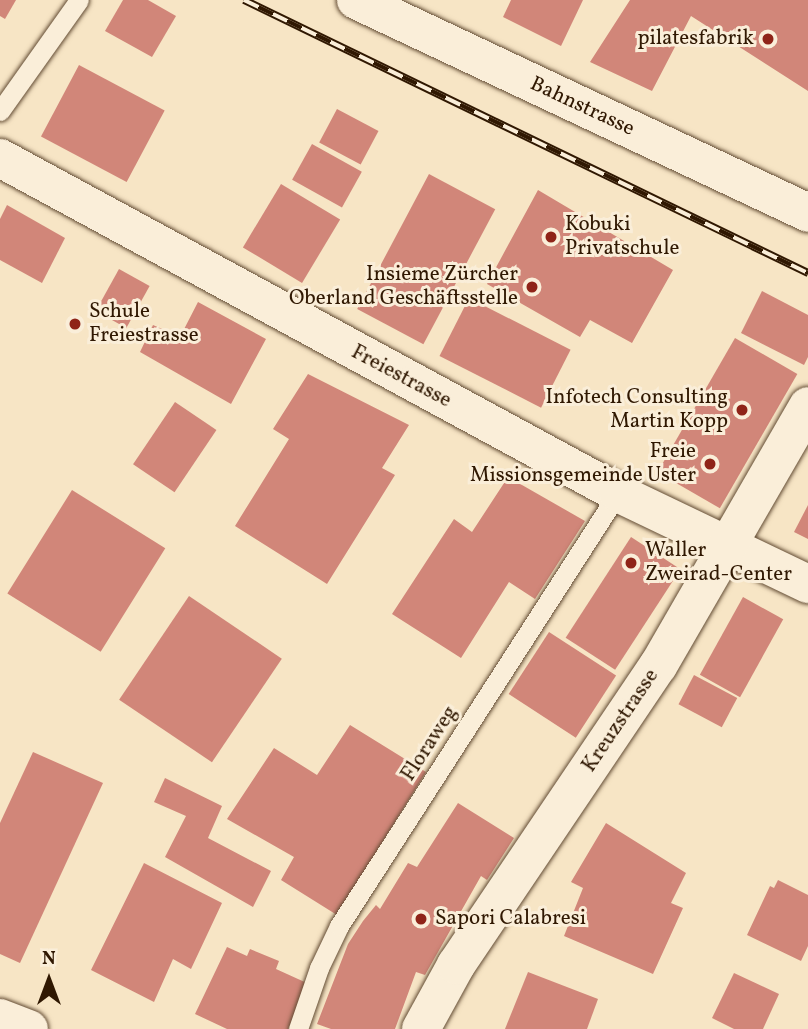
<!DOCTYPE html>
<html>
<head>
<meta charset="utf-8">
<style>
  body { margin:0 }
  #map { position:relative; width:808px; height:1029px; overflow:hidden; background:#f7e5c5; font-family:Vollkorn,serif }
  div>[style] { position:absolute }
  .building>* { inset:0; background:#d18679; transform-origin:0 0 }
  .roads { filter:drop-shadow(0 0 2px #624b33) drop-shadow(0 0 2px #624b33) }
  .lane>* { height:19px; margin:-9.5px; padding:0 9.5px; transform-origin:9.5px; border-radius:9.5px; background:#faeed9 }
  .street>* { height:38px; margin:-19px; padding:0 19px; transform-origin:19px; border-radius:19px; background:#faeed9 }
  .secondary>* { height:38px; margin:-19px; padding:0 19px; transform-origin:19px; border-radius:19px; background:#faeed9 }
  .rail>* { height:8px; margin-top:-4px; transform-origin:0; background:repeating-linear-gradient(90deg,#faeed9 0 16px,#301802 0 32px); box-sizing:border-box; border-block:2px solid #301802 }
  .dots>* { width:19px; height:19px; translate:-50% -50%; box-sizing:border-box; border:4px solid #faeed9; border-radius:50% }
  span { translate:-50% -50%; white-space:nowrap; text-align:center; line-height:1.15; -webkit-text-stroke:6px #faeed9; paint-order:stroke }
  .poi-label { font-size:21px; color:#301802 }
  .right { translate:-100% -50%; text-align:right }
  .left { translate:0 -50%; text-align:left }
  .street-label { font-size:21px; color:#301802 }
  .north { position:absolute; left:14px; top:945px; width:70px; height:70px; -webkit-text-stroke:5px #faeed9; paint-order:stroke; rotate:0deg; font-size:19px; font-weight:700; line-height:28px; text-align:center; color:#301802 }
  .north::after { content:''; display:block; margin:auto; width:24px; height:32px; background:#301802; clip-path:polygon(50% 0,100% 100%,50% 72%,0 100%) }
</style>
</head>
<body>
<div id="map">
  <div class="building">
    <i style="clip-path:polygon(0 0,16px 0,5px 19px,0 16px)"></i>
    <i style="clip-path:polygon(123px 0,148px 0,176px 16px,152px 57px,105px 31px)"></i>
    <i style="clip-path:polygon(511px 0,583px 0,561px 46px,503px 17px)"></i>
    <i style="clip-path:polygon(630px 0,808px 0,808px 91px,691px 16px,652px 91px,590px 62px)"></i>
    <i style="left:79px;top:65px;width:97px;height:81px;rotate:28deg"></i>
    <i style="left:337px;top:109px;width:47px;height:38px;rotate:28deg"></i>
    <i style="left:312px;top:144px;width:57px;height:41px;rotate:29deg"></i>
    <i style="left:429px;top:174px;width:75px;height:153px;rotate:28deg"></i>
    <i style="left:281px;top:184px;width:69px;height:74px;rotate:31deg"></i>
    <i style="clip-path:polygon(538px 190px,673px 270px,632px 343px,590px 320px,580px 337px,487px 284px)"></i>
    <i style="clip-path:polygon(7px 205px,65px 238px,42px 283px,0 260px,0 219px)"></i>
    <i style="left:119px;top:269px;width:35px;height:48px;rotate:29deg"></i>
    <i style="clip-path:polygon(762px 291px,808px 315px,808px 357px,804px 365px,741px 333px)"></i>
    <i style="left:469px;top:298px;width:114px;height:65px;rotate:27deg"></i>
    <i style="clip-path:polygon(198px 302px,266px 339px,231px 404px,140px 352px,153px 325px,180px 337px)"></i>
    <i style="left:735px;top:338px;width:72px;height:155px;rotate:30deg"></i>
    <i style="clip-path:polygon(308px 374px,409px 425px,382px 468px,395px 475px,327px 584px,235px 526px,289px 439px,273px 429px)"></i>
    <i style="left:175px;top:402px;width:50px;height:75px;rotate:34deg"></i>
    <i style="clip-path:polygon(508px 477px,585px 521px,535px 599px,509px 582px,461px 658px,392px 614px,454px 519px,472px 532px)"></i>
    <i style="left:72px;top:490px;width:110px;height:122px;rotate:32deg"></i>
    <i style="clip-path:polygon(808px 505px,808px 539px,794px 532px)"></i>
    <i style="left:631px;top:537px;width:59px;height:120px;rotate:33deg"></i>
    <i style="left:189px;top:596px;width:112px;height:125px;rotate:34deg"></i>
    <i style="left:743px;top:597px;width:46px;height:89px;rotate:29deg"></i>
    <i style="left:549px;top:632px;width:80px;height:74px;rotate:33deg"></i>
    <i style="left:694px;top:675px;width:49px;height:33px;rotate:28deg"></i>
    <i style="clip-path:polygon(350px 725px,426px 772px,337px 915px,281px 880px,294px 857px,227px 819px,274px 748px,317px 775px)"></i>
    <i style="clip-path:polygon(33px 752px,103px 783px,20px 963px,0 954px,0 823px)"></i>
    <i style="clip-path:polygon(165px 778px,222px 806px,208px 838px,271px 871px,253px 907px,165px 857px,186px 816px,154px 802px)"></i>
    <i style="clip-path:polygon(458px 803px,514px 838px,487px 880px,481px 876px,425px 975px,416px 972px,395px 1029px,331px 1029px,317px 1024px,348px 944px,363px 921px,376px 905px,380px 909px,408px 863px,417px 867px)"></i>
    <i style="clip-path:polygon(606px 823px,686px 873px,671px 903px,683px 908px,653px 974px,564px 936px,583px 888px,571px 882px)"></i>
    <i style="clip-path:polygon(144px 863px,222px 903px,191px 969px,173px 959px,154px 1002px,91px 970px)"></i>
    <i style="clip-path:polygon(778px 880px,808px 895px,808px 946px,801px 961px,747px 935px,770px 886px,774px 888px)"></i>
    <i style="clip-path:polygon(227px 947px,247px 956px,250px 949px,279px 961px,276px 969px,309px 984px,288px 1029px,227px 1029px,195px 1014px)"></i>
    <i style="clip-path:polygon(528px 972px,598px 999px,587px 1029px,505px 1029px)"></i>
    <i style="clip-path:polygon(734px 973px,779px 994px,763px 1029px,734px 1029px,712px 1018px)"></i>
  </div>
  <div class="roads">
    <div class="lane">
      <i style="left:0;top:111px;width:136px;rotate:-54.6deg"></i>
      <i style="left:298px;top:1029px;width:65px;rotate:-71deg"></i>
      <i style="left:319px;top:968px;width:47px;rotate:-64.5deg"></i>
      <i style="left:339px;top:926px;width:515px;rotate:-57.2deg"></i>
    </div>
    <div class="street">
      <i style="left:356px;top:0;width:500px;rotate:25.2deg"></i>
      <i style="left:0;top:158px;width:703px;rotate:28.46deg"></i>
      <i style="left:618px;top:493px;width:211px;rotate:25.6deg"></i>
      <i style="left:421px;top:1029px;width:73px;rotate:-61.3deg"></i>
      <i style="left:456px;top:965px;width:361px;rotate:-56deg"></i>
      <i style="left:658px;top:666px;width:300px;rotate:-60deg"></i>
    </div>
    <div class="secondary">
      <i style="left:0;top:1018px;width:31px;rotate:21deg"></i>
    </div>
  </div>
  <div class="rail">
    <i style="left:244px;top:0;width:627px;rotate:25.83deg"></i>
  </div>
  <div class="dots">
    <i style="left:768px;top:39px;background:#8f2418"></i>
    <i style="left:551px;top:237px;background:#8f2418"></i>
    <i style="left:532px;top:287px;background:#8f2418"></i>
    <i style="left:75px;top:324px;background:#8f2418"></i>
    <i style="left:742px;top:410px;background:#8f2418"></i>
    <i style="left:710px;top:464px;background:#8f2418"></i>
    <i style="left:631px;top:563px;background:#8f2418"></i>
    <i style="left:421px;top:919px;background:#8f2418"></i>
  </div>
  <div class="poi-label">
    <span class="right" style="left:754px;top:39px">pilatesfabrik</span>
    <span class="left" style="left:565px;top:237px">Kobuki<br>Privatschule</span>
    <span class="right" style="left:518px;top:287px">Insieme Zürcher<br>Oberland Geschäftsstelle</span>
    <span class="left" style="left:89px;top:324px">Schule<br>Freiestrasse</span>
    <span class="right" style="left:728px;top:410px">Infotech Consulting<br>Martin Kopp</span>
    <span class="right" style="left:696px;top:464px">Freie<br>Missionsgemeinde Uster</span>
    <span class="left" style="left:645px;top:563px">Waller<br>Zweirad-Center</span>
    <span class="left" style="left:435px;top:919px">Sapori Calabresi</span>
  </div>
  <div class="street-label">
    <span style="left:582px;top:107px;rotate:25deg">Bahnstrasse</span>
    <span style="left:401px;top:377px;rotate:28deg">Freiestrasse</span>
    <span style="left:621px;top:721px;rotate:-56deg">Kreuzstrasse</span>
    <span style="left:430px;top:744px;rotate:-57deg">Floraweg</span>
  </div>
  <div class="north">N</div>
</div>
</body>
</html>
